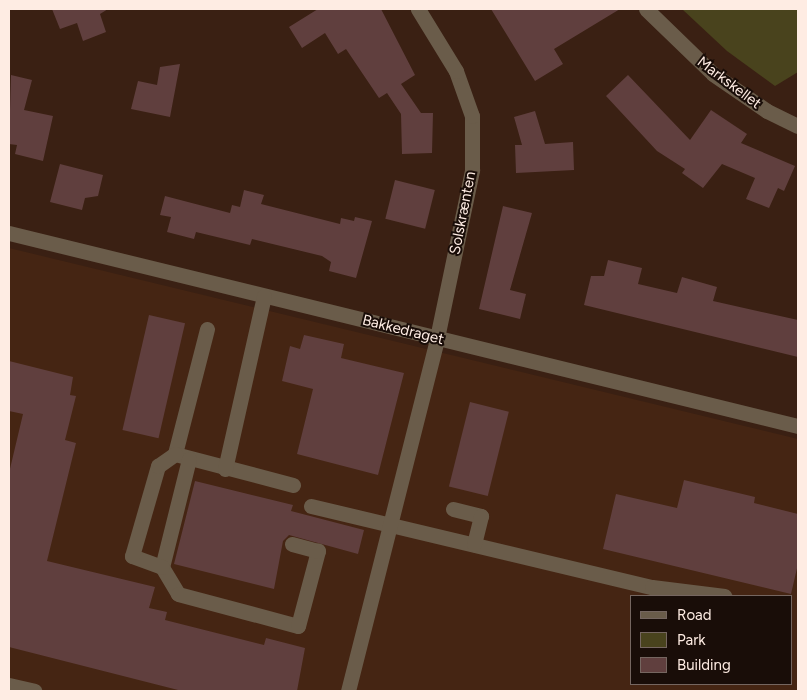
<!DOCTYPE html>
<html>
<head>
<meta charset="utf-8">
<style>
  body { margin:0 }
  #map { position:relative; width:807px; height:700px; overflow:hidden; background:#3a2013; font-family:Figtree,sans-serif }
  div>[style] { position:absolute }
  .built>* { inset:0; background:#452513 }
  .green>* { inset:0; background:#49431d }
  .building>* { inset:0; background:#603f3e; transform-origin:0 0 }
  .minor>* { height:15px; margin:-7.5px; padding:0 7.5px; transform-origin:7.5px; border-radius:7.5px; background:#6a5c4a }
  span { translate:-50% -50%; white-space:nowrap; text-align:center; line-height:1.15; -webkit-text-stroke:4px #190d08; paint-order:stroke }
  .street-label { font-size:15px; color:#feece3 }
  .frame { position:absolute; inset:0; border:10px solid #feece3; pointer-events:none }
  .legend { position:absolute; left:630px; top:595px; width:162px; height:90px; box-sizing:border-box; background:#190d08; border:1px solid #756660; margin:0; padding:6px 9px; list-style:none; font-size:15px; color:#feece3 }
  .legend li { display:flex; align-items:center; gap:10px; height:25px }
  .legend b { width:25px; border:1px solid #756660 }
</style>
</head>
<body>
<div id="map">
  <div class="built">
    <i style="clip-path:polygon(evenodd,9px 248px,798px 439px,798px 691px,9px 691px,9px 248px,631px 596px,791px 596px,791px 684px,631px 684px,631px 596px)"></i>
  </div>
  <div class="green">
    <i style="clip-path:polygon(682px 9px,798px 9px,798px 72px,775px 86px,727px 51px)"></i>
  </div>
  <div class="building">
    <i style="clip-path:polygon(52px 9px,108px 9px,100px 14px,106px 32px,83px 41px,77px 23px,60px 29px)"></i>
    <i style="clip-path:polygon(318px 9px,381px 9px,415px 75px,401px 84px,421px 113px,433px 113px,432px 153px,402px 154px,401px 114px,387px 93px,379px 98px,346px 49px,338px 54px,325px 33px,302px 48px,289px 27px)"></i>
    <i style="clip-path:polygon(491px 9px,620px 9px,554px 49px,563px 64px,535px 81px)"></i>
    <i style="clip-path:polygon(180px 64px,170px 117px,131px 109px,138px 81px,157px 85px,160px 67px)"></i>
    <i style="clip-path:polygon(11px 75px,32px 80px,24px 110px,53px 116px,43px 161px,15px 154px,17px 145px,9px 144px)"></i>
    <i style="clip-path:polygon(628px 75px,690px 140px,711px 110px,747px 134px,741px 143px,795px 166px,784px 191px,778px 188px,769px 208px,746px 199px,755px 178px,722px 164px,703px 188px,682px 173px,685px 169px,657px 151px,606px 96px)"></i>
    <i style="clip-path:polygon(535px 111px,545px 144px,573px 142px,574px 170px,516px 173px,515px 145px,522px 145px,514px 117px)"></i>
    <i style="clip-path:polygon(60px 164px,103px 175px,98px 196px,85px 198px,82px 210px,50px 202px)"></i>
    <i style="left:395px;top:180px;width:41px;height:40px;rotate:14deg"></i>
    <i style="clip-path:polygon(244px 190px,264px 195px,261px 204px,340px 224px,341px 218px,354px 221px,355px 217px,372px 221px,356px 278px,329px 271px,331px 262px,322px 256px,252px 239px,250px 245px,196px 232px,194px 239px,167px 232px,171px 217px,160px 215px,165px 196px,230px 213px,232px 205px,240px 207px)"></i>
    <i style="clip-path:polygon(503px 206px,532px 213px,510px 290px,526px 294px,520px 319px,479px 309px)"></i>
    <i style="clip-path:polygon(608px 260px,642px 268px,638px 284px,677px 293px,682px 277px,717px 287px,713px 301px,798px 320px,798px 357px,584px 305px,591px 276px,604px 276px)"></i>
    <i style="left:149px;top:315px;width:37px;height:118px;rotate:13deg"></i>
    <i style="clip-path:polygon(304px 335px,344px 344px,341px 358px,404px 373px,378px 475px,297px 454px,313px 389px,282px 381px,290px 346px,300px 349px)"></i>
    <i style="clip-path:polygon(9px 361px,73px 377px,70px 395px,76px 396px,65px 440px,76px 443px,47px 561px,155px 587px,149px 608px,167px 612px,165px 620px,264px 645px,266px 638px,305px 648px,297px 691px,182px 691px,9px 647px,9px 473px,23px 414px,9px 411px)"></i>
    <i style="left:470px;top:402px;width:40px;height:87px;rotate:14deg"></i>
    <i style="clip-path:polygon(684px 480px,755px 497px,754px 503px,798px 514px,798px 564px,791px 594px,603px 549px,616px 494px,677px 508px)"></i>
    <i style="clip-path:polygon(195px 481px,293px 505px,291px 511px,364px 530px,358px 554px,289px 535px,283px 541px,274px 589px,174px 564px)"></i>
  </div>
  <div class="minor">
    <i style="left:646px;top:9px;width:93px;rotate:44.1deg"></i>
    <i style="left:713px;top:74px;width:65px;rotate:34.4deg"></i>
    <i style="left:767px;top:111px;width:34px;rotate:26deg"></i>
    <i style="left:9px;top:233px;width:812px;rotate:13.75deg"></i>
    <i style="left:207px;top:329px;width:129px;rotate:104.4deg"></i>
    <i style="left:175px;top:454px;width:122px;rotate:14.7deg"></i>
    <i style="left:189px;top:459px;width:111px;rotate:104deg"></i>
    <i style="left:162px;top:567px;width:31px;rotate:59deg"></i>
    <i style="left:178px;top:594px;width:124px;rotate:14.9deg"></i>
    <i style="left:298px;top:626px;width:78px;rotate:-75.1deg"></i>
    <i style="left:318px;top:551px;width:27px;rotate:-165deg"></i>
    <i style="left:225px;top:469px;width:177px;rotate:-77.3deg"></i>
    <i style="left:311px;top:506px;width:350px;rotate:13.4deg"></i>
    <i style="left:652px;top:587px;width:73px;rotate:7.1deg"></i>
    <i style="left:453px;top:509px;width:29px;rotate:14deg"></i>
    <i style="left:481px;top:516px;width:29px;rotate:104deg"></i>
    <i style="left:162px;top:567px;width:32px;rotate:-160deg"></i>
    <i style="left:132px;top:556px;width:94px;rotate:-73.9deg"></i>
    <i style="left:158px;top:466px;width:21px;rotate:-35deg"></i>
    <i style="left:9px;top:685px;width:26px;rotate:13deg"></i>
    <i style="left:348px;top:691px;width:364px;rotate:-75.8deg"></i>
    <i style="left:437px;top:338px;width:172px;rotate:-78.2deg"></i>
    <i style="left:472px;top:170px;width:54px;rotate:-90deg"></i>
    <i style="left:472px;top:116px;width:48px;rotate:-109.6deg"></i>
    <i style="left:456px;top:71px;width:73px;rotate:-121.5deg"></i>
  </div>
  <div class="street-label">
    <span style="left:729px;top:83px;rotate:37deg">Markskellet</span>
    <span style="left:463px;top:213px;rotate:-79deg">Solskrænten</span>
    <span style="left:403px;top:330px;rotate:14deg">Bakkedraget</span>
  </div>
  <div class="frame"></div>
  <ul class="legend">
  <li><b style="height:6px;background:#6a5c4a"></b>Road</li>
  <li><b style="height:14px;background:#49431d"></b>Park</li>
  <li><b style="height:14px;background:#603f3e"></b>Building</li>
  </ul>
</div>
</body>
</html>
